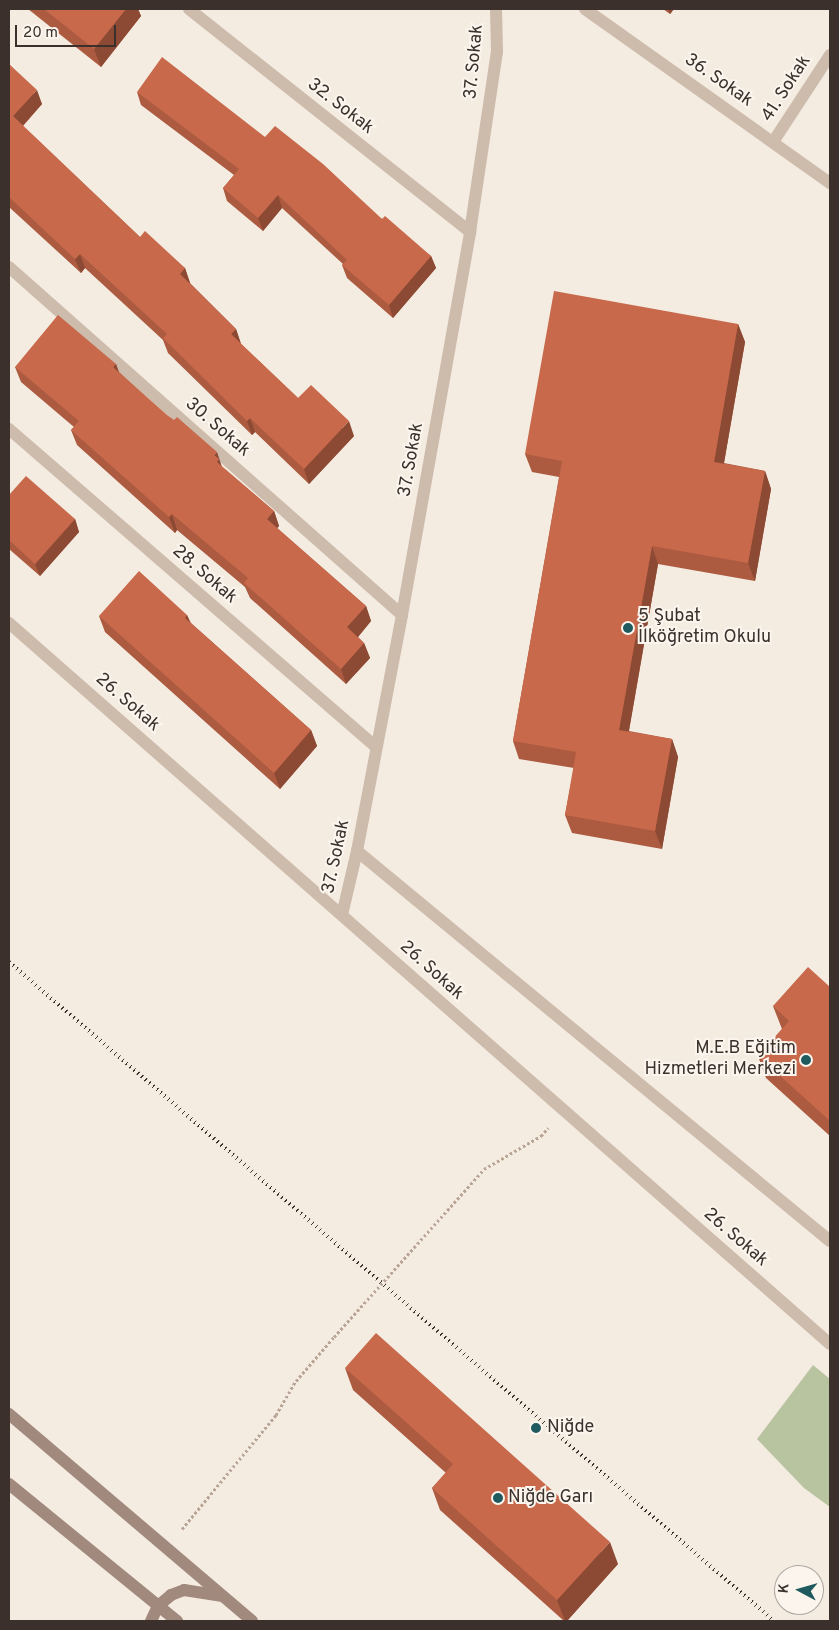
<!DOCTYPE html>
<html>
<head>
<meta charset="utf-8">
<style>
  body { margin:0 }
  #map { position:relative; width:839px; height:1630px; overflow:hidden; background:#f4ebe1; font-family:Overpass,sans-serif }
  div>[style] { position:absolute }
  .green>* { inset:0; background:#b8c4a0 }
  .path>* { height:3px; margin-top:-1.5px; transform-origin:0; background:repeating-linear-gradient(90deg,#b9a596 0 2.5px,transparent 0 5px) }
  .minor>* { height:12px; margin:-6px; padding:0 6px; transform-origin:6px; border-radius:6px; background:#cdbbac }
  .tertiary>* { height:12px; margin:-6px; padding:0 6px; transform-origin:6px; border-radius:6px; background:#cdbbac }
  .secondary>* { height:12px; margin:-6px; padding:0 6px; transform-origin:6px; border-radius:6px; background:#a18a7d }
  .rail>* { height:4px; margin-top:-2px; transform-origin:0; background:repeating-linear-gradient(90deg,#3b302b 0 1px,transparent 0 5px) }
  .path-bridge>* { height:3px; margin-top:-1.5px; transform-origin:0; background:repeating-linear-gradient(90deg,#b9a596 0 2.5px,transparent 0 5px) }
  .wall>* { inset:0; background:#ac5a40 }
  .shaded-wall>* { inset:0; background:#8c4a34 }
  .building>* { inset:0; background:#c8694b }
  .dots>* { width:14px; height:14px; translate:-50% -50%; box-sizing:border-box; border:2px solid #fbf5ee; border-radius:50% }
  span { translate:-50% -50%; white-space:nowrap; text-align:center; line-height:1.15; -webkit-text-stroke:4px #fbf5ee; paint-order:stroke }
  .street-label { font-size:18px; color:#3b302b }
  .poi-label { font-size:18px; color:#3b302b }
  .left { translate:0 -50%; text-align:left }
  .right { translate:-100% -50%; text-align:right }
  .frame { position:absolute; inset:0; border:10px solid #3b302b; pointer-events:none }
  .north { position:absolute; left:774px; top:1565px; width:50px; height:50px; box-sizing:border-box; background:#fbf5ee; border:1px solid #aea6a0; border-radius:50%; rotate:276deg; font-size:14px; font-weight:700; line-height:20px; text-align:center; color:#3b302b }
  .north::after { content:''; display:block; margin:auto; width:18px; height:22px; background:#1f5a5e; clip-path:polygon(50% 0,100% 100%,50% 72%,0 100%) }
  .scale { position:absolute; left:15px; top:25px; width:101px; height:22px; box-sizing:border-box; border:2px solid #3b302b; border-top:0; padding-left:6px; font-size:15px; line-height:18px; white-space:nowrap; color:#3b302b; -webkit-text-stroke:4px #fbf5ee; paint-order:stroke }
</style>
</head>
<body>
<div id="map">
  <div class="green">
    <i style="clip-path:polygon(813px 1365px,830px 1379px,830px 1507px,804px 1488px,757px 1439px)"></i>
  </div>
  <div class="path">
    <i style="left:484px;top:1169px;width:66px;rotate:-30.1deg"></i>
    <i style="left:541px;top:1136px;width:11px;rotate:-49deg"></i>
    <i style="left:182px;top:1529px;width:148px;rotate:-50.5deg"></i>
    <i style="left:276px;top:1415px;width:39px;rotate:-60deg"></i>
    <i style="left:296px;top:1381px;width:58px;rotate:-49.2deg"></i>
  </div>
  <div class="minor">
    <i style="left:189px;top:9px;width:359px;rotate:38.4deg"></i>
    <i style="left:585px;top:9px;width:301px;rotate:35.4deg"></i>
    <i style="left:773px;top:142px;width:104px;rotate:-56.8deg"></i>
    <i style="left:9px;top:267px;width:525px;rotate:41.52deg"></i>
    <i style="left:9px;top:429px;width:486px;rotate:40.9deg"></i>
    <i style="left:357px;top:851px;width:613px;rotate:39.51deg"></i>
    <i style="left:342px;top:915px;width:66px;rotate:-76.8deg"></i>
    <i style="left:357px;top:851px;width:240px;rotate:-79.2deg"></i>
    <i style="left:402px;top:615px;width:389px;rotate:-79.9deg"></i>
    <i style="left:470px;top:232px;width:182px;rotate:-81.5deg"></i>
    <i style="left:497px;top:52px;width:43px;rotate:-91.3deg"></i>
  </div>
  <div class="tertiary">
    <i style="left:9px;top:623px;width:1093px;rotate:41.29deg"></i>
  </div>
  <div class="secondary">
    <i style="left:9px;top:1414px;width:319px;rotate:40.4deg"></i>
    <i style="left:9px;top:1484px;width:217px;rotate:39.2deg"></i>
    <i style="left:151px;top:1621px;width:17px;rotate:-65deg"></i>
    <i style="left:158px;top:1606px;width:17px;rotate:-40deg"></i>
    <i style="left:171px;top:1595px;width:14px;rotate:-21deg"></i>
    <i style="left:184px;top:1590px;width:36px;rotate:9deg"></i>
  </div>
  <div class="rail">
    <i style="left:9px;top:962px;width:1010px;rotate:40.74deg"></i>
  </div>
  <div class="path-bridge">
    <i style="left:334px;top:1337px;width:225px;rotate:-48.2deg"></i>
  </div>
  <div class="wall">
    <i style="clip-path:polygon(28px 9px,138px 9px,141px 16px,101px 67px)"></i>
    <i style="clip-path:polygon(663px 9px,674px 9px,670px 14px)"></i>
    <i style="clip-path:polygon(9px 64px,42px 104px,23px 126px,140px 237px,185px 268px,190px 283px,236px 329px,241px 344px,298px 398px,354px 436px,309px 484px,255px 432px,252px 435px,168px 353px,163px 340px,85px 268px,81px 273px,9px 207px)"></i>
    <i style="clip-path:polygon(137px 92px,265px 137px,382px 219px,431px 256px,436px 268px,393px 318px,347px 278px,342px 265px,343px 264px,282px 208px,263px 231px,227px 201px,223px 188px,234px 175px,141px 105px)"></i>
    <i style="clip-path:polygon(738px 324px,745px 342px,724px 463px,765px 471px,771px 489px,755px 581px,658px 564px,629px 731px,672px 739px,678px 757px,662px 849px,572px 833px,565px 815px,574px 768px,519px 759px,513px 741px,559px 477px,532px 472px,525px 454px)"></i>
    <i style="clip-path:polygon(116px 364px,119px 372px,222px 467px,274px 511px,279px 526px,277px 528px,366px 606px,371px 621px,358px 637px,364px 643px,370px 658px,346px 684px,250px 598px,245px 587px,177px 530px,175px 533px,77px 445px,71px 430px,74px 427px,21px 382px,15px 367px)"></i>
    <i style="clip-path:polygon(9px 495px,75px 519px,79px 532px,40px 576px,9px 549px)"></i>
    <i style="clip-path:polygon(187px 615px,191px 623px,311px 730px,317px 746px,280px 789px,105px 632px,99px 616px)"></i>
    <i style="clip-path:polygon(830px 987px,830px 1136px,766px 1078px,758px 1056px,782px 1029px,773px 1006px)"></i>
    <i style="clip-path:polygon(345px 1368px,618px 1564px,567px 1621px,564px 1621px,440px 1510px,432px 1488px,446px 1473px,353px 1390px)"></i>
  </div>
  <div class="shaded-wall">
    <i style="clip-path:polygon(126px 9px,138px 9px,141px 16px,101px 67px,94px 49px)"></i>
    <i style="clip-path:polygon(668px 9px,674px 9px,670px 14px)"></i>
    <i style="clip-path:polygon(37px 90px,42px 104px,18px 131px,13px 116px)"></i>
    <i style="clip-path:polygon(278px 195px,282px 208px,263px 231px,258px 218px)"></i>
    <i style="clip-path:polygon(80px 254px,85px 268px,81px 273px,75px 259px)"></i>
    <i style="clip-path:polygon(431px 256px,436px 268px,393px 318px,389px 305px)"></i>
    <i style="clip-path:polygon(185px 268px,190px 283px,185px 288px,180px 274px)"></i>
    <i style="clip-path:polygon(738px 324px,745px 342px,721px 480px,714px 462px)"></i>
    <i style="clip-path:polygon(236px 329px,241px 344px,231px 334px)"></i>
    <i style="clip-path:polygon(116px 364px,121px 379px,113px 367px)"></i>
    <i style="clip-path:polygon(250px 418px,255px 432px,252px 435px,247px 421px)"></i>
    <i style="clip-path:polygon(349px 421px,354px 436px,309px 484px,304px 469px)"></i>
    <i style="clip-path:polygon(217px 452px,222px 467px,222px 477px,214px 455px)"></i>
    <i style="clip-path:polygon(765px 471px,771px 489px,755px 581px,748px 563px)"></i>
    <i style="clip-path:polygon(274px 511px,279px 526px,272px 534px,267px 519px)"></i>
    <i style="clip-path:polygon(172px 514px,177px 530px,175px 533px,169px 517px)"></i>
    <i style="clip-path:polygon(75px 519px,79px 532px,40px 576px,35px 564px)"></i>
    <i style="clip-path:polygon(652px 546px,658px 564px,626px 747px,619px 730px)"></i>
    <i style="clip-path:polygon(366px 606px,371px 621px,353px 643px,347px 627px)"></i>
    <i style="clip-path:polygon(187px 615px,193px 631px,185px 618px)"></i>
    <i style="clip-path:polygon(364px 643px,370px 658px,346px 684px,341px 669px)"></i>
    <i style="clip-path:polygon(311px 730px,317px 746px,280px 789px,274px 773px)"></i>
    <i style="clip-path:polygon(672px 739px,678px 757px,662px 849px,655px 831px)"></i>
    <i style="clip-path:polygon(610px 1542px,618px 1564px,567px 1621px,565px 1621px,557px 1600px)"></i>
  </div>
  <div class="building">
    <i style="clip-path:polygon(44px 9px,126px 9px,94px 49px)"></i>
    <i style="clip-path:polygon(162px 57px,265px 137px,275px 126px,323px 164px,382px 219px,385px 216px,431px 256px,389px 305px,342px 265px,347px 260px,278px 195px,258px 218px,223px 188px,239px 169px,137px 92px)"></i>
    <i style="clip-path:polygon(9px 64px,37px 90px,13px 116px,140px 237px,145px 231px,185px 268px,180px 274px,236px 329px,231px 334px,298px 398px,311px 385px,349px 421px,304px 469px,250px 418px,247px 421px,163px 338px,167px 334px,80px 254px,75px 259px,9px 197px)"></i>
    <i style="clip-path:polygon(554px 291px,738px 324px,714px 462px,765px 471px,748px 563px,652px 546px,619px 730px,672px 739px,655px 831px,565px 815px,576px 752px,513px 741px,562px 461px,525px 454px)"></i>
    <i style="clip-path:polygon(58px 315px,116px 364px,113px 367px,167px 415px,174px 420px,177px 417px,217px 452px,214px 455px,219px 459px,217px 462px,274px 511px,267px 519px,366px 606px,347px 627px,364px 643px,341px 669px,244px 583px,248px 578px,172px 514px,169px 517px,71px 430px,79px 421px,15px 367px)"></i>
    <i style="clip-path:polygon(26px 476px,75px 519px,35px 564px,9px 540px,9px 495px)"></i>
    <i style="clip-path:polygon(139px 571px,187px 615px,185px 618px,311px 730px,274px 773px,99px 616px)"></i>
    <i style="clip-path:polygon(808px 967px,830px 987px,830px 1121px,758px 1056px,789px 1021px,773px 1006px)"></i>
    <i style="clip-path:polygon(376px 1333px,610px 1542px,557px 1600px,432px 1488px,453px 1464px,345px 1368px)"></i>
  </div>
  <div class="dots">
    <i style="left:628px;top:628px;background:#1f5a5e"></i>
    <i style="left:806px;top:1060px;background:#1f5a5e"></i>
    <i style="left:536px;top:1428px;background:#1f5a5e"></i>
    <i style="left:498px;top:1498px;background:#1f5a5e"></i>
  </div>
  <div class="street-label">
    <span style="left:475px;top:62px;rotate:-85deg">37. Sokak</span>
    <span style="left:718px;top:81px;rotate:35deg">36. Sokak</span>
    <span style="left:787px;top:89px;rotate:-57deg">41. Sokak</span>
    <span style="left:340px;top:107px;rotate:38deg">32. Sokak</span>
    <span style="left:217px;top:428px;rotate:41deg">30. Sokak</span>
    <span style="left:412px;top:460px;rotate:-80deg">37. Sokak</span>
    <span style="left:204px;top:575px;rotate:41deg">28. Sokak</span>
    <span style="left:127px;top:703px;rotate:41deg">26. Sokak</span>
    <span style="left:337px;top:857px;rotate:-78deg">37. Sokak</span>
    <span style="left:431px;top:971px;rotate:42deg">26. Sokak</span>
    <span style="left:735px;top:1238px;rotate:41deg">26. Sokak</span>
  </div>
  <div class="poi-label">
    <span class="left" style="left:638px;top:628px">5 Şubat<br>İlköğretim Okulu</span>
    <span class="right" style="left:796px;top:1060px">M.E.B Eğitim<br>Hizmetleri Merkezi</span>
    <span class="left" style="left:547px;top:1428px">Niğde</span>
    <span class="left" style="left:508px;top:1498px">Niğde Garı</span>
  </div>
  <div class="frame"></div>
  <div class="north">K</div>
  <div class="scale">20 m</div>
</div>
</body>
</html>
